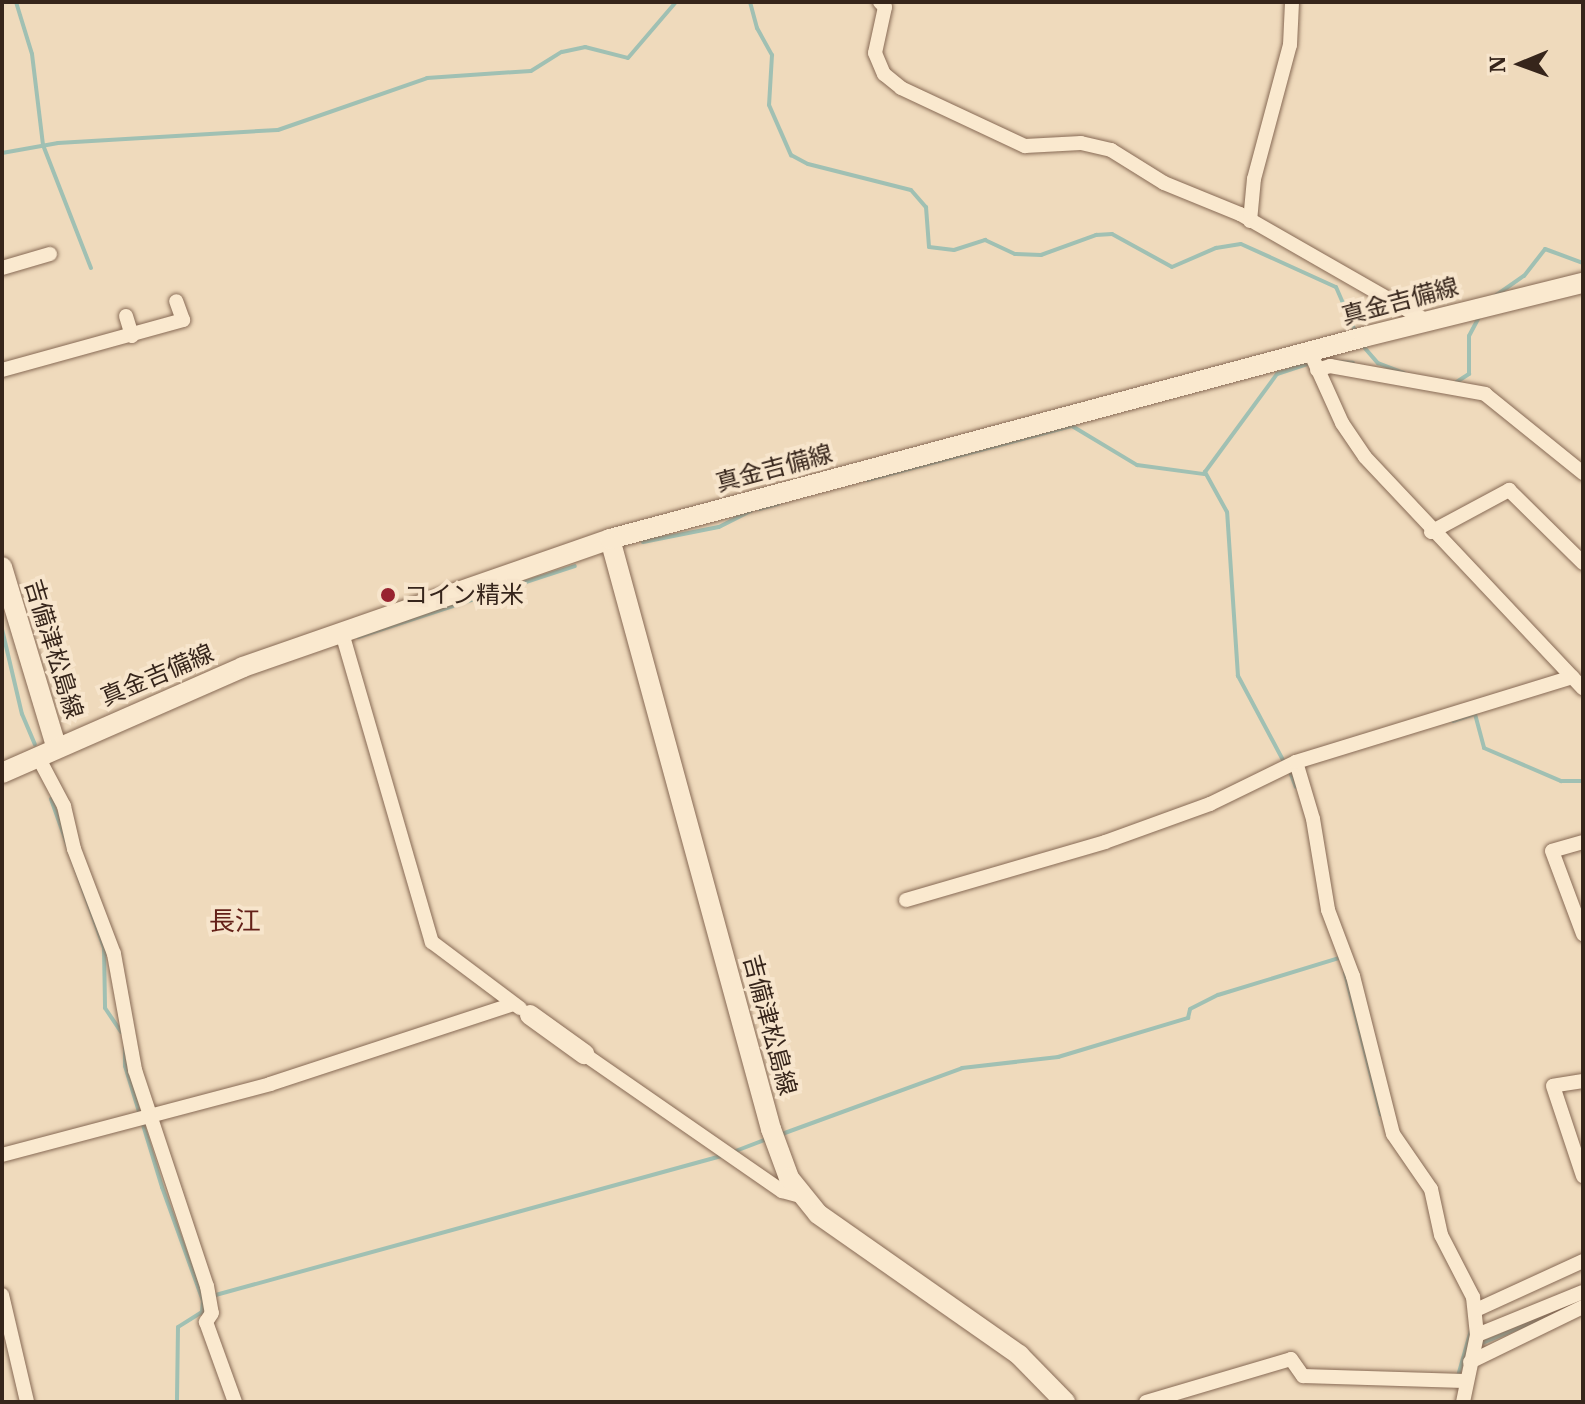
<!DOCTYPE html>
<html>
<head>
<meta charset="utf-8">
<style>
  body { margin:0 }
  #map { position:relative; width:1585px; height:1404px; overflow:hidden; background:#efdabc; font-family:"IBM Plex Serif","Noto Sans JP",serif }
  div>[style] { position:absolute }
  .stream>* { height:4px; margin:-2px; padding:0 2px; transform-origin:2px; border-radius:2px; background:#a0c0b3 }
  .roads { filter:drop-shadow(0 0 2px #876a55) drop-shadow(0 0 2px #876a55) }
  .minor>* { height:14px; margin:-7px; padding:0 7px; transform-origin:7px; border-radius:7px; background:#fae9cf }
  .secondary>* { height:20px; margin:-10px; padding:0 10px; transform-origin:10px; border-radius:10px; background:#fae9cf }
  .dots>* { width:22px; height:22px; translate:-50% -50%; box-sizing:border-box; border:4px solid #f7e5cc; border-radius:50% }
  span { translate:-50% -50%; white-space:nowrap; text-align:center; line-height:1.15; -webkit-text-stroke:8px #f7e5cc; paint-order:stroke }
  .street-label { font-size:24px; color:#36251b }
  .poi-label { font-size:24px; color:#36251b }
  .left { translate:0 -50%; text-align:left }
  .neighbourhood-label { font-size:26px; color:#642018 }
  .frame { position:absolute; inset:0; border:4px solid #36251b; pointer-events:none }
  .north { position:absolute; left:1481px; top:24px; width:80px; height:80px; -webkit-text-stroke:6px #f7e5cc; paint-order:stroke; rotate:269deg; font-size:22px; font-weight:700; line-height:32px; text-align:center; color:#36251b }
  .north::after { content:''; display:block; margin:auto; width:28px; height:36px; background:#36251b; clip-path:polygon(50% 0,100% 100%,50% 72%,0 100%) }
</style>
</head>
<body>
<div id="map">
  <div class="stream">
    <i style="left:16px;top:2px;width:54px;rotate:72.9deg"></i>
    <i style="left:32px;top:54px;width:92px;rotate:83.1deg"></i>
    <i style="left:43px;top:145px;width:132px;rotate:68.7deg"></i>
    <i style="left:750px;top:2px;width:27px;rotate:75deg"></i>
    <i style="left:757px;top:28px;width:31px;rotate:61deg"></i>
    <i style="left:772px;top:55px;width:50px;rotate:93.4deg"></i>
    <i style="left:769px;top:105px;width:55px;rotate:66.3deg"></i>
    <i style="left:791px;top:155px;width:19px;rotate:28deg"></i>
    <i style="left:808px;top:164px;width:106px;rotate:14.2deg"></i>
    <i style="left:911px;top:190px;width:23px;rotate:49deg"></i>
    <i style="left:926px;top:207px;width:40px;rotate:85.7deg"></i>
    <i style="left:929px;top:247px;width:25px;rotate:7deg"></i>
    <i style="left:954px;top:250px;width:33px;rotate:-18deg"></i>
    <i style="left:985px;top:240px;width:33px;rotate:25deg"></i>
    <i style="left:1015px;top:254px;width:26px;rotate:2deg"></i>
    <i style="left:1041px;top:255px;width:59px;rotate:-20deg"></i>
    <i style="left:1096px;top:235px;width:16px;rotate:-4deg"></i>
    <i style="left:1112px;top:234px;width:68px;rotate:28.8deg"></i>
    <i style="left:1172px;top:267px;width:48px;rotate:-23.4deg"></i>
    <i style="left:1216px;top:248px;width:25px;rotate:-9deg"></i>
    <i style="left:1241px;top:244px;width:104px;rotate:24.4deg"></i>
    <i style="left:1336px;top:287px;width:48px;rotate:66.6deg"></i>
    <i style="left:2px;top:153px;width:57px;rotate:-10.1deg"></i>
    <i style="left:58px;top:143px;width:220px;rotate:-3.4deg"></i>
    <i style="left:278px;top:130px;width:158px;rotate:-19.2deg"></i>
    <i style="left:427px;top:78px;width:104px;rotate:-3.9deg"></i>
    <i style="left:531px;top:71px;width:36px;rotate:-32deg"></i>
    <i style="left:562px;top:52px;width:24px;rotate:-12deg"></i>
    <i style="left:585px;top:47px;width:44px;rotate:14.3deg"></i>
    <i style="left:628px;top:58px;width:74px;rotate:-49.4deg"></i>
    <i style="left:1495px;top:296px;width:35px;rotate:-35deg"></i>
    <i style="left:1524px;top:276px;width:34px;rotate:-52deg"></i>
    <i style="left:1545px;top:249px;width:40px;rotate:20.2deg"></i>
    <i style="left:1363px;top:346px;width:23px;rotate:49deg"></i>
    <i style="left:1378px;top:363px;width:28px;rotate:21deg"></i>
    <i style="left:1319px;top:361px;width:34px;rotate:3deg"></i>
    <i style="left:1455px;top:383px;width:17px;rotate:-33deg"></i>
    <i style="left:1469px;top:374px;width:38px;rotate:-90deg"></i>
    <i style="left:1469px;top:336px;width:24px;rotate:-62deg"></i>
    <i style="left:867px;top:480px;width:212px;rotate:-14.8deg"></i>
    <i style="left:1072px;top:426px;width:76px;rotate:31deg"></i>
    <i style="left:1137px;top:465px;width:68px;rotate:7.7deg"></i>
    <i style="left:759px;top:509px;width:20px;rotate:-15deg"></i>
    <i style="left:643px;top:542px;width:77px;rotate:-11.2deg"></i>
    <i style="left:719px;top:527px;width:36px;rotate:-27deg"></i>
    <i style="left:2px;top:629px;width:87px;rotate:76.8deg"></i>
    <i style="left:22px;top:714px;width:33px;rotate:67deg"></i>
    <i style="left:358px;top:637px;width:228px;rotate:-18.1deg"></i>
    <i style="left:1453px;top:721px;width:23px;rotate:-18deg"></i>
    <i style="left:1475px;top:714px;width:35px;rotate:75deg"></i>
    <i style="left:1484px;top:748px;width:84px;rotate:23.2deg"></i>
    <i style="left:1561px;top:781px;width:22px"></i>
    <i style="left:1284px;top:762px;width:98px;rotate:-118.1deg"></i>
    <i style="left:1238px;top:676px;width:164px;rotate:-93.8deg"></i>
    <i style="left:1227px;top:512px;width:46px;rotate:-118.8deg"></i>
    <i style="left:1205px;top:472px;width:122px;rotate:-53.7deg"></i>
    <i style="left:1277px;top:374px;width:35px;rotate:-18deg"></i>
    <i style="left:1289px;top:769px;width:19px;rotate:69deg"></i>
    <i style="left:51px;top:799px;width:158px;rotate:70.4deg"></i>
    <i style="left:104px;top:948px;width:60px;rotate:89deg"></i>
    <i style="left:105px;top:1008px;width:29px;rotate:56deg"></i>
    <i style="left:1345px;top:973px;width:146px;rotate:75.8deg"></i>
    <i style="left:125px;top:1048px;width:18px;rotate:90deg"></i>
    <i style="left:125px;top:1066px;width:127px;rotate:73deg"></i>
    <i style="left:162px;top:1187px;width:121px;rotate:70.2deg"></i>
    <i style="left:203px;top:1301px;width:11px;rotate:95deg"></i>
    <i style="left:202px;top:1312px;width:28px;rotate:148deg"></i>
    <i style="left:178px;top:1327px;width:75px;rotate:90.8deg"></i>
    <i style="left:782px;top:1134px;width:192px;rotate:-20.1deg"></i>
    <i style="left:962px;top:1068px;width:97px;rotate:-6.5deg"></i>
    <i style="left:1058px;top:1057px;width:136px;rotate:-16.7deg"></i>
    <i style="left:1188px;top:1018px;width:9px;rotate:-77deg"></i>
    <i style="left:1190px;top:1009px;width:31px;rotate:-27deg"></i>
    <i style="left:1218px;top:995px;width:127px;rotate:-17deg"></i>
    <i style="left:733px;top:1152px;width:34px;rotate:-21deg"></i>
    <i style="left:212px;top:1296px;width:532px;rotate:-15.37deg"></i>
    <i style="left:1480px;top:1344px;width:91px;rotate:-22.6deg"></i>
    <i style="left:1458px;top:1376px;width:48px;rotate:-74.2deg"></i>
  </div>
  <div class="roads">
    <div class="minor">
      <i style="left:880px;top:2px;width:7px;rotate:45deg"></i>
      <i style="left:885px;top:7px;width:47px;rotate:102.3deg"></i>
      <i style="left:875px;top:53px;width:23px;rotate:67deg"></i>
      <i style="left:884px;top:74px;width:22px;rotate:39deg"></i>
      <i style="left:901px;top:88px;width:137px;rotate:25.1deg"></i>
      <i style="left:1025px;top:146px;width:56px;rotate:-3.1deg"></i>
      <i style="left:1081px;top:143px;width:31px;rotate:13deg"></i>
      <i style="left:1111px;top:150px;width:62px;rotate:31.9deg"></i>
      <i style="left:1164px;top:183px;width:82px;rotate:22.2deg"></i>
      <i style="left:1240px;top:214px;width:215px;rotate:29.8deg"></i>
      <i style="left:1250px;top:221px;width:42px;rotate:-84.6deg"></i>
      <i style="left:1254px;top:179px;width:139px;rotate:-75deg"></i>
      <i style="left:1290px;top:45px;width:43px;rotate:-87.3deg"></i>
      <i style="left:2px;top:268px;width:50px;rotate:-16.3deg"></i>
      <i style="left:126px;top:316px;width:21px;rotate:73deg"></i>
      <i style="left:1310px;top:352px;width:78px;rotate:65.7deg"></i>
      <i style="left:1342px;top:423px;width:41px;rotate:55.9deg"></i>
      <i style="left:1365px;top:457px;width:318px;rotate:46.7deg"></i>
      <i style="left:2px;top:370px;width:188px;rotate:-15.4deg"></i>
      <i style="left:183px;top:320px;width:20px;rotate:-110deg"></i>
      <i style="left:1317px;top:370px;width:14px;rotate:-17deg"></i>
      <i style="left:1330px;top:366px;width:158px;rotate:10.2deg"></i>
      <i style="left:1485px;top:394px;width:126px;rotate:38.9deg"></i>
      <i style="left:1431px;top:532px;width:89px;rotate:-28.3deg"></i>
      <i style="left:1509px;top:490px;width:104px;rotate:44.6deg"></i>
      <i style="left:342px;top:633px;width:322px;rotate:73.8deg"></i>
      <i style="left:432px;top:942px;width:110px;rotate:36.9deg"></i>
      <i style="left:37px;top:755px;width:58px;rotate:62.1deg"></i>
      <i style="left:64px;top:806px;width:44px;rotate:76.9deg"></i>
      <i style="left:74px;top:849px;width:112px;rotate:69.1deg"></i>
      <i style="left:114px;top:954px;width:118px;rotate:79.7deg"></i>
      <i style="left:135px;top:1070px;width:228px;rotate:71.6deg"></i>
      <i style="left:207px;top:1286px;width:27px;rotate:80deg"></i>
      <i style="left:212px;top:1313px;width:11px;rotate:124deg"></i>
      <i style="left:206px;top:1322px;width:85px;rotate:70.1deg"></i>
      <i style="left:1296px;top:762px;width:59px;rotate:73.4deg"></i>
      <i style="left:1313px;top:819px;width:92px;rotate:80.6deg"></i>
      <i style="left:1328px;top:910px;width:71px;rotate:69.3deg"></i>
      <i style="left:1353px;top:976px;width:163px;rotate:75.8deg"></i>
      <i style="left:1393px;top:1134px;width:67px;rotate:55.4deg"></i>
      <i style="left:1431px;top:1189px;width:47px;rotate:77.7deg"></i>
      <i style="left:1441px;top:1235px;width:70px;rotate:62.7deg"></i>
      <i style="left:1473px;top:1297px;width:38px;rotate:84deg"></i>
      <i style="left:1477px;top:1335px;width:68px;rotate:101.8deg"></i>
      <i style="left:1583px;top:842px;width:32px;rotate:164deg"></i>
      <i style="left:1552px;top:851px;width:89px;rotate:69.5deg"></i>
      <i style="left:906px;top:900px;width:207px;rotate:-16.2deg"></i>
      <i style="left:1105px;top:842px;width:112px;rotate:-19.9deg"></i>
      <i style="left:1210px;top:804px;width:96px;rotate:-26deg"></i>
      <i style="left:1296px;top:762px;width:289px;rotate:-17.1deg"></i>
      <i style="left:584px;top:1054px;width:241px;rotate:34.7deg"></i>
      <i style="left:782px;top:1191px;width:20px;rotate:15deg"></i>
      <i style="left:1583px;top:1081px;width:30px;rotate:171deg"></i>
      <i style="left:1553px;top:1086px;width:95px;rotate:71.6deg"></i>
      <i style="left:2px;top:1155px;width:277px;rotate:-14.8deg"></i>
      <i style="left:270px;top:1084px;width:256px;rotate:-18.2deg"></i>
      <i style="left:2px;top:1295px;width:110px;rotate:76.8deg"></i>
      <i style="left:1476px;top:1310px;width:118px;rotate:-24.6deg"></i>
      <i style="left:1477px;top:1335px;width:114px;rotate:-22.1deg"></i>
      <i style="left:1470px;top:1362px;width:126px;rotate:-26deg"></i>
      <i style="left:1146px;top:1402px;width:151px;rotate:-16.5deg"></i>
      <i style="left:1291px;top:1359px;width:21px;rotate:55deg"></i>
      <i style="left:1303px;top:1376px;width:161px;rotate:1.8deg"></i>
    </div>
    <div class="secondary">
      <i style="left:610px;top:539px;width:612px;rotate:74.74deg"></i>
      <i style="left:771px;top:1129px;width:52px;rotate:69.8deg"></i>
      <i style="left:789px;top:1178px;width:46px;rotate:51.1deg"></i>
      <i style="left:818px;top:1214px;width:246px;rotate:35deg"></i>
      <i style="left:1019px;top:1355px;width:66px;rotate:45.6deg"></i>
      <i style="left:2px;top:567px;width:187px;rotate:73.2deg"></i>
      <i style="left:2px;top:773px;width:263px;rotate:-23.7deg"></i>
      <i style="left:243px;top:667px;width:389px;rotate:-19.2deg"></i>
      <i style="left:610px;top:539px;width:781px;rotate:-15deg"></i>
      <i style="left:1364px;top:337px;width:226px;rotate:-13.9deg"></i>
      <i style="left:530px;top:1015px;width:67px;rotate:35.8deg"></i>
    </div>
  </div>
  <div class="dots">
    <i style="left:388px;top:595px;background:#982330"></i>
  </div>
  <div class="street-label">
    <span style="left:1400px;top:301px;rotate:-15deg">真金吉備線</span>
    <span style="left:774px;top:468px;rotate:-15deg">真金吉備線</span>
    <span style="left:54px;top:649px;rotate:73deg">吉備津松島線</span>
    <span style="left:157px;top:675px;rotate:-23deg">真金吉備線</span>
    <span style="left:770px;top:1025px;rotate:75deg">吉備津松島線</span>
  </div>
  <div class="poi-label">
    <span class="left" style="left:404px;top:595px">コイン精米</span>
  </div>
  <div class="neighbourhood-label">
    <span style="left:235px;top:921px">長江</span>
  </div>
  <div class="frame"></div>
  <div class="north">N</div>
</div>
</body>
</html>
